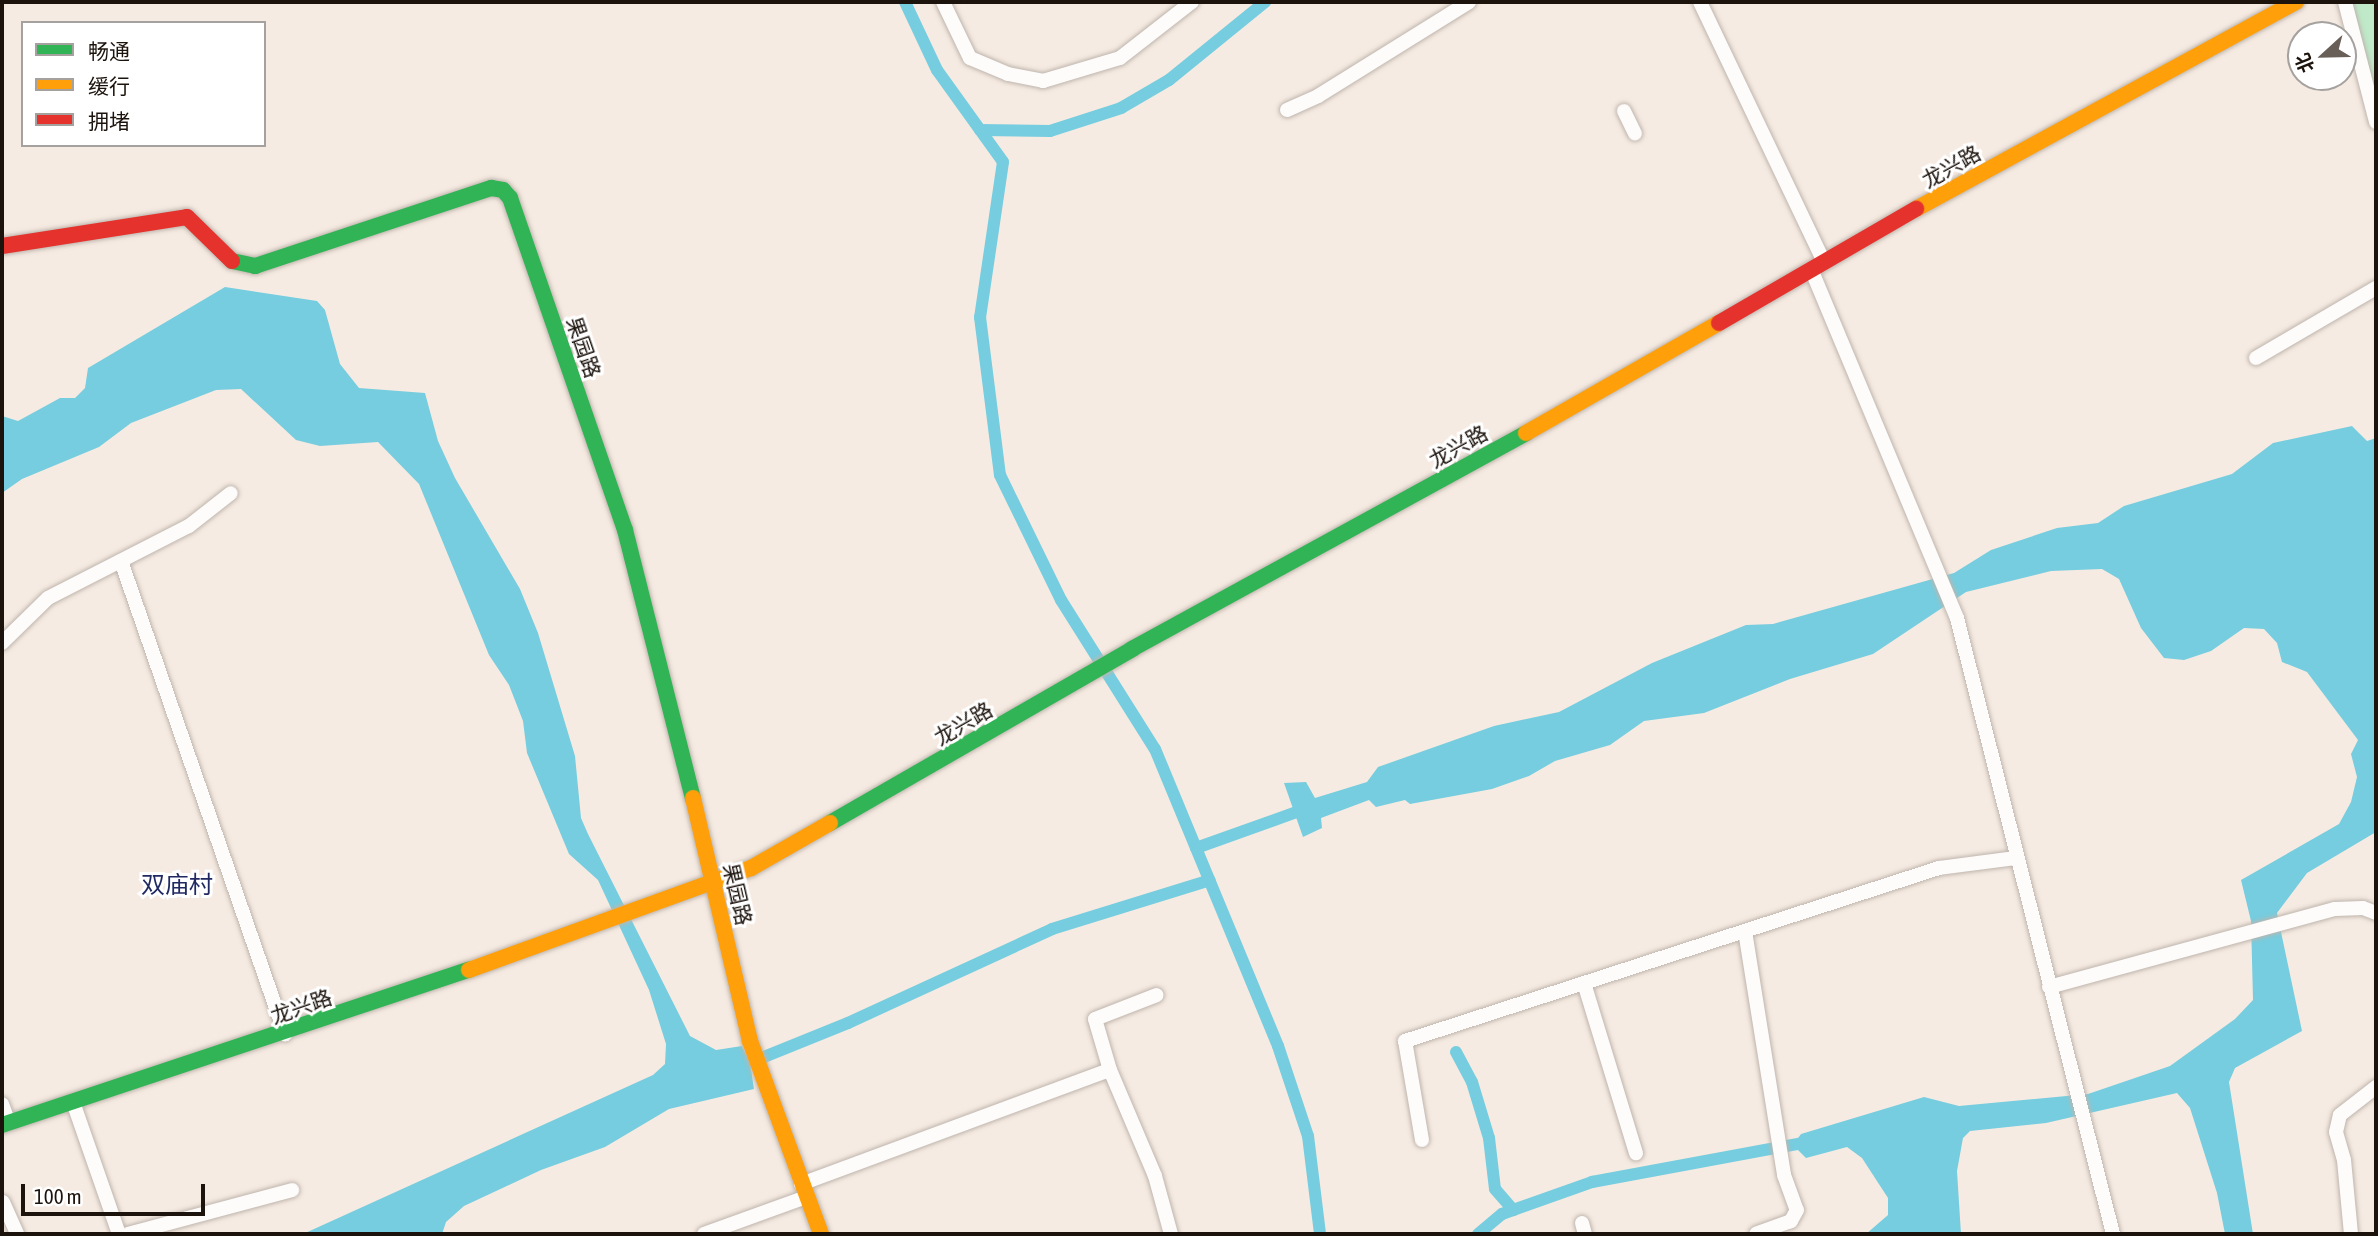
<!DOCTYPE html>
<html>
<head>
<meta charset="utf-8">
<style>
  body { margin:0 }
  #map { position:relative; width:2378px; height:1236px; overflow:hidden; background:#f6ebe2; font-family:"Asap Condensed","Noto Sans SC",sans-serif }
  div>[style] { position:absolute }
  .green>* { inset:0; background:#bfe9c8 }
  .water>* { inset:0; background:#76cddf }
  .canal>* { height:12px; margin:-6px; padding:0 6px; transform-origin:6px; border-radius:6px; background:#76cddf }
  .roads { filter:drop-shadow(0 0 2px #beb5ad) drop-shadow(0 0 2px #beb5ad) }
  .street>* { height:14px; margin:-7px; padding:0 7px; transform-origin:7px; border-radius:7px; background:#fefcfb }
  .fast>* { height:16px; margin:-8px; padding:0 8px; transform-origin:8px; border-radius:8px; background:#30b455 }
  .slow>* { height:16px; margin:-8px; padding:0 8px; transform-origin:8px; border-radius:8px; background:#ff9f0a }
  .jam>* { height:16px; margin:-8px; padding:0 8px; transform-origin:8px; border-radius:8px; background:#e5322d }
  span { translate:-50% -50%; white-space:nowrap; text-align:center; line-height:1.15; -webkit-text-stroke:6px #fff; paint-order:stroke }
  .street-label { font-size:21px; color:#1c130d }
  .quarter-label { font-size:24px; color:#212962 }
  .frame { position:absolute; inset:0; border:4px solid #1c130d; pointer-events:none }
  .legend { position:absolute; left:21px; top:21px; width:245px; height:126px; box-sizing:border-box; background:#fff; border:2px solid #a4a19e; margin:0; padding:9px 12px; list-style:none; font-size:21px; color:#1c130d }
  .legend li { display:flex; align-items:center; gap:14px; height:35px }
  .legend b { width:35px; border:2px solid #a4a19e }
  .north { position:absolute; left:2287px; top:21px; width:70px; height:70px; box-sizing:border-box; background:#fff; border:2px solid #a4a19e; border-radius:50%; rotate:248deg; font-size:19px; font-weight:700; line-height:28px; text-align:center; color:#1c130d }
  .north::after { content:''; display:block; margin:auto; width:24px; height:32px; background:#685f58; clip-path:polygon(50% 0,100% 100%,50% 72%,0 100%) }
  .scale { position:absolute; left:21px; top:1184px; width:184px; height:32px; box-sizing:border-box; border:4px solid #1c130d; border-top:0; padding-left:9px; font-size:21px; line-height:24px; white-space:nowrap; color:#1c130d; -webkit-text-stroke:5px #fff; paint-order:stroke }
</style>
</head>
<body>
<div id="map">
  <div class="green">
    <i style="clip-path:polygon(2350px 2px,2376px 2px,2376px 119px)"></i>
  </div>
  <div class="water">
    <i style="clip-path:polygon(225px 287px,317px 301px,325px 310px,340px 364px,359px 388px,425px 393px,438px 441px,455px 478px,520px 589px,538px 633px,575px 756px,581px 818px,588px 834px,690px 1036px,716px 1050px,742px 1046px,750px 1062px,754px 1089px,669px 1109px,605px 1147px,541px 1170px,464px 1206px,446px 1222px,442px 1234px,303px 1234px,653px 1075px,665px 1064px,666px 1044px,649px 990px,598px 880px,569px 854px,527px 753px,523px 721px,509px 685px,489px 655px,419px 484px,378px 442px,320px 446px,296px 440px,241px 389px,216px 390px,131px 423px,99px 447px,22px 479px,2px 493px,2px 416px,18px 421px,60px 398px,75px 398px,85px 388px,88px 368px)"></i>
    <i style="clip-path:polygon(2352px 426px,2367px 441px,2376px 438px,2376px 832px,2307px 873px,2277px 913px,2302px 1031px,2235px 1068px,2229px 1082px,2253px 1234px,2225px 1234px,2217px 1193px,2190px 1108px,2177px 1093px,2046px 1123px,1970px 1131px,1963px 1138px,1957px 1171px,1961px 1234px,1866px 1234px,1888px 1215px,1888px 1198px,1862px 1158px,1847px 1147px,1806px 1158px,1793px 1145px,1801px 1134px,1924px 1097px,1959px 1106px,2088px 1094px,2170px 1066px,2235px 1019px,2253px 1000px,2251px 921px,2241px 880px,2339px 824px,2351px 802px,2357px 777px,2351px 754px,2358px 740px,2307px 672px,2282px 662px,2277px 643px,2264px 629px,2244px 628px,2211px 651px,2184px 660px,2164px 658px,2141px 628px,2119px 579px,2102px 569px,2051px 571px,1966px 592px,1873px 654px,1790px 679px,1704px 713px,1644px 721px,1610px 745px,1555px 761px,1529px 776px,1492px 789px,1410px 804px,1405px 800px,1376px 807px,1369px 800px,1321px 818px,1322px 828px,1303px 837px,1284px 783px,1306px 782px,1315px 798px,1367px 782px,1378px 767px,1494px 726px,1559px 712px,1652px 663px,1746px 625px,1773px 624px,1954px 573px,1991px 550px,2057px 528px,2098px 523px,2124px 506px,2232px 474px,2273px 443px)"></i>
  </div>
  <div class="canal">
    <i style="left:905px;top:2px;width:75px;rotate:64.8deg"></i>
    <i style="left:937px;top:70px;width:113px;rotate:54.3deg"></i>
    <i style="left:1003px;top:162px;width:157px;rotate:98.4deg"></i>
    <i style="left:980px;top:317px;width:159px;rotate:82.8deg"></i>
    <i style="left:1000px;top:475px;width:139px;rotate:64deg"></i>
    <i style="left:1061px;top:600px;width:176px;rotate:57.8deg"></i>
    <i style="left:1155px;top:749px;width:321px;rotate:67.5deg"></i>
    <i style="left:1278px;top:1046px;width:95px;rotate:71.6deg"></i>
    <i style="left:1308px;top:1136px;width:99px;rotate:83deg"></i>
    <i style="left:980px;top:130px;width:70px;rotate:0.8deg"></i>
    <i style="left:1050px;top:131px;width:75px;rotate:-17.9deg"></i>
    <i style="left:1121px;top:108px;width:56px;rotate:-30.3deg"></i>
    <i style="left:1169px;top:80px;width:124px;rotate:-39.1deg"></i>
    <i style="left:1196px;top:848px;width:119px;rotate:-19.7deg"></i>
    <i style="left:1456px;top:1052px;width:34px;rotate:62deg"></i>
    <i style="left:1472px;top:1082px;width:59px;rotate:73.1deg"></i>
    <i style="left:1489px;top:1138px;width:51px;rotate:83.3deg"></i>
    <i style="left:1495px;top:1189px;width:28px;rotate:49deg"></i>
    <i style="left:754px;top:1061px;width:101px;rotate:-22deg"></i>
    <i style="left:848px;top:1023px;width:225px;rotate:-24.7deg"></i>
    <i style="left:1052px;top:929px;width:165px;rotate:-17.2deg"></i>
    <i style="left:1478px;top:1234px;width:31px;rotate:-40deg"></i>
    <i style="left:1502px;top:1214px;width:96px;rotate:-19.6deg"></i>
    <i style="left:1592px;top:1182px;width:219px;rotate:-10.5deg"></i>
  </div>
  <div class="roads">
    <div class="street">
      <i style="left:943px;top:2px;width:62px;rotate:64.3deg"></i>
      <i style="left:970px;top:58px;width:41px;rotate:22.8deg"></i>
      <i style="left:1008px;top:74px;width:36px;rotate:11deg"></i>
      <i style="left:1043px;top:81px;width:80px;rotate:-16.6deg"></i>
      <i style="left:1120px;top:58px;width:91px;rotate:-37.9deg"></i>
      <i style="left:1700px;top:2px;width:288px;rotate:64.5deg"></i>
      <i style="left:2345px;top:2px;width:124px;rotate:75.5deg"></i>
      <i style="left:1287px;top:110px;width:34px;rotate:-24deg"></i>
      <i style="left:1318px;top:96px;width:178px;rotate:-31.9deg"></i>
      <i style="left:1624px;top:111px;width:25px;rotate:64deg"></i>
      <i style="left:1811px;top:269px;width:378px;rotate:67.3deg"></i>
      <i style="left:1957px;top:618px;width:635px;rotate:75.79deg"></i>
      <i style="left:2256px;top:358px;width:139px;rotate:-30.3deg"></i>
      <i style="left:121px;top:561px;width:501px;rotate:70.88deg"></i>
      <i style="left:2px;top:643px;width:64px;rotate:-44.4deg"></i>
      <i style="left:48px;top:598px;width:158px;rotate:-27.1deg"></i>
      <i style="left:189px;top:526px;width:53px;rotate:-38.2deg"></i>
      <i style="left:1745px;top:931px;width:247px;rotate:80.9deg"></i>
      <i style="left:1784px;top:1175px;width:37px;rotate:70deg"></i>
      <i style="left:1797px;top:1210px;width:13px;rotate:119deg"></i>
      <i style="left:1791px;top:1221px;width:37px;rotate:160deg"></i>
      <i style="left:1584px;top:983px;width:178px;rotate:73deg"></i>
      <i style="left:2049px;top:987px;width:296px;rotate:-15.3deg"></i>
      <i style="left:2335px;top:909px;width:28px;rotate:-2deg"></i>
      <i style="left:2363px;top:908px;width:14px;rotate:21deg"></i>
      <i style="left:1110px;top:1070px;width:53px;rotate:-106.4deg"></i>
      <i style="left:1095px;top:1019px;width:66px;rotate:-21.2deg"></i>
      <i style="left:73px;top:1102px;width:140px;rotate:70.8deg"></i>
      <i style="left:2px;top:1104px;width:20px;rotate:70deg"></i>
      <i style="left:1422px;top:1140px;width:100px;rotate:-99.7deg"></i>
      <i style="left:1405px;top:1041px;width:561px;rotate:-17.95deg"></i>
      <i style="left:1939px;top:868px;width:78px;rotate:-7.4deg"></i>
      <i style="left:801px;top:1184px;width:329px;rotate:-20.3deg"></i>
      <i style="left:1110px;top:1070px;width:115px;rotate:67deg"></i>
      <i style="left:1155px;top:1176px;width:60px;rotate:74.6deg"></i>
      <i style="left:3px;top:1202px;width:35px;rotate:66deg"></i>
      <i style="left:1582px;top:1223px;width:11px;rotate:75deg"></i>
      <i style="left:128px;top:1234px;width:170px;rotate:-15deg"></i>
      <i style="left:704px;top:1234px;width:109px;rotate:-19.9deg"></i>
      <i style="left:2351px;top:1234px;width:74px;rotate:-95.4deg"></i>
      <i style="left:2344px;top:1160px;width:29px;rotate:-106deg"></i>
      <i style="left:2336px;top:1132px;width:17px;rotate:-77deg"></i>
      <i style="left:2340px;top:1115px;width:46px;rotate:-37.9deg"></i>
    </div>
    <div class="fast">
      <i style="left:232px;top:261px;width:24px;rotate:12deg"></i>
      <i style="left:255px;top:266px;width:249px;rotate:-18.3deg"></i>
      <i style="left:491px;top:188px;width:12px;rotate:9deg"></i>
      <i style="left:503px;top:190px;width:11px;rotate:49deg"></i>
      <i style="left:510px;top:198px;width:351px;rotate:70.9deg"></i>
      <i style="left:625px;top:530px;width:276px;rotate:75.8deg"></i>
      <i style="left:830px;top:823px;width:349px;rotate:-29.9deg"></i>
      <i style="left:1132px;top:649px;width:449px;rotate:-28.7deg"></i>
      <i style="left:2px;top:1125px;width:492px;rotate:-18.4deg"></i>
    </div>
    <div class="slow">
      <i style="left:1916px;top:209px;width:433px;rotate:-28.6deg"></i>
      <i style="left:1526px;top:433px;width:222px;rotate:-29.7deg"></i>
      <i style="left:693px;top:798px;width:250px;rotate:76.8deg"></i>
      <i style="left:750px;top:1041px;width:206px;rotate:69.8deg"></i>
      <i style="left:469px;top:970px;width:300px;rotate:-19.9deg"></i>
      <i style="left:751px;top:868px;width:91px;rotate:-29.7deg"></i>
    </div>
    <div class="jam">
      <i style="left:2px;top:246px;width:187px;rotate:-8.9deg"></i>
      <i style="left:187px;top:217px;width:63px;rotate:44.4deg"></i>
      <i style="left:1719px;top:323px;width:228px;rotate:-30.1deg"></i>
    </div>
  </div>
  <div class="street-label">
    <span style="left:1951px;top:166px;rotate:-29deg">龙兴路</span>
    <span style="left:584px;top:347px;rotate:71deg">果园路</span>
    <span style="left:1458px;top:446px;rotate:-29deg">龙兴路</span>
    <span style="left:963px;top:723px;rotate:-30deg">龙兴路</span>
    <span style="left:738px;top:894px;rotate:77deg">果园路</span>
    <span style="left:301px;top:1006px;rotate:-19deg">龙兴路</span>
  </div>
  <div class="quarter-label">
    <span style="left:177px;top:885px">双庙村</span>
  </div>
  <div class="frame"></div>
  <ul class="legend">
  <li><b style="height:9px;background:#30b455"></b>畅通</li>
  <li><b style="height:9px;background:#ff9f0a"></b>缓行</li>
  <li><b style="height:9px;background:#e5322d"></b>拥堵</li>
  </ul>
  <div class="north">北</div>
  <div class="scale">100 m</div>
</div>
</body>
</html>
